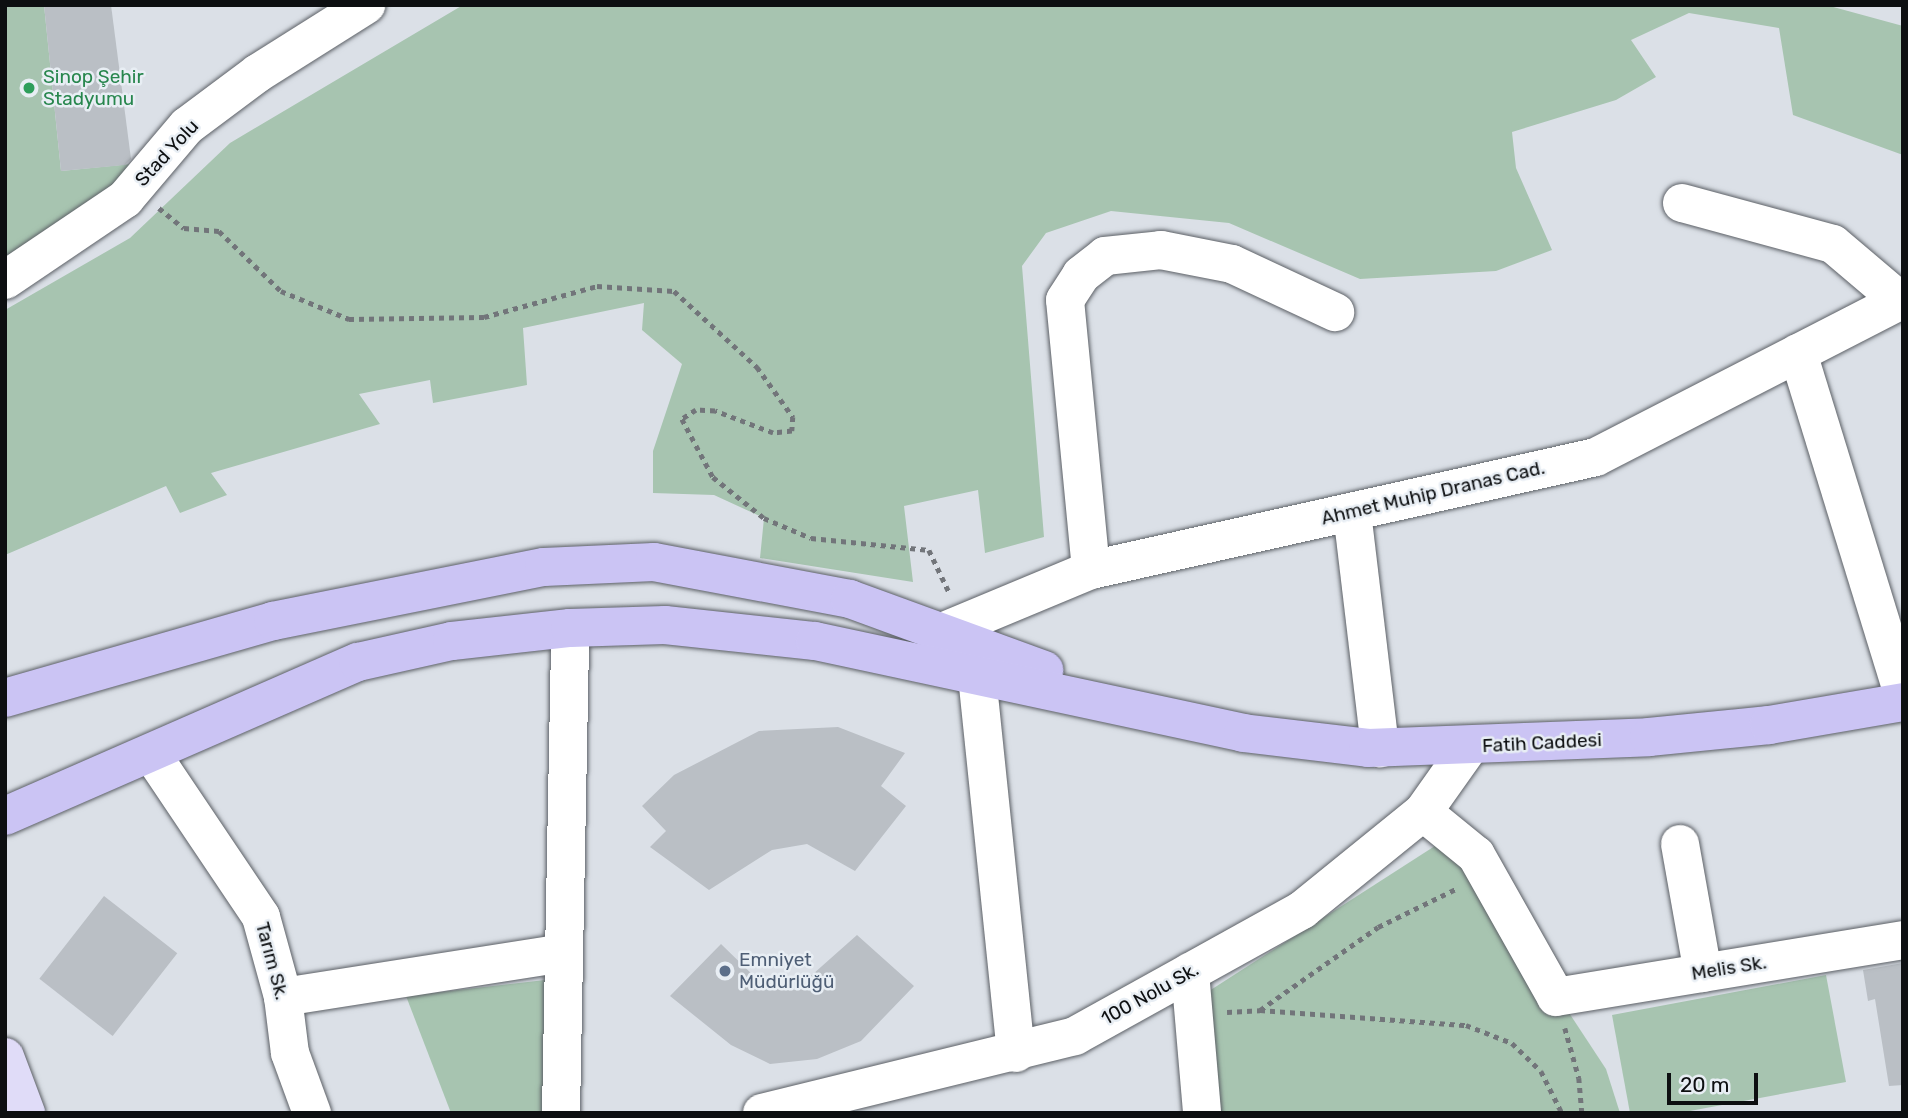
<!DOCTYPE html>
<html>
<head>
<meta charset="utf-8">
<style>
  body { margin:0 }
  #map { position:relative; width:1908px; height:1118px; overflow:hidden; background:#dbe0e7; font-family:Rubik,sans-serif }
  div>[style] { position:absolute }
  .green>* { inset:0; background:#a7c4b0 }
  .building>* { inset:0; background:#babfc5; transform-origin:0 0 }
  .path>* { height:4.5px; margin-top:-2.25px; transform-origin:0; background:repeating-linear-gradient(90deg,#72757a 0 5px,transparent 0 10px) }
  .roads { filter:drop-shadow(0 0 2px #5c6066) drop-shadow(0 0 2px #5c6066) }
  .minor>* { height:38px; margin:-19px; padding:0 19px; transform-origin:19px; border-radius:19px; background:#fff }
  .major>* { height:38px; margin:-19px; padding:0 19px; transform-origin:19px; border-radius:19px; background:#e0dcf8 }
  .highway>* { height:38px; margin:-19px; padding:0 19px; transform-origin:19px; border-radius:19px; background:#cbc4f4 }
  .dots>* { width:19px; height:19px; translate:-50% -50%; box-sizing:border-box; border:4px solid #e8eef4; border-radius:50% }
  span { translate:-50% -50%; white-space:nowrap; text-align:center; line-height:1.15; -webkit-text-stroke:5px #e8eef4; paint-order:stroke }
  .leisure-label { font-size:19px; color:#27864d }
  .left { translate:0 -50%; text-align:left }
  .street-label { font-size:19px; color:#0d0f11 }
  .service-label { font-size:19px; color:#4e5e75 }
  .frame { position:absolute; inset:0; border:7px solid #0d0f11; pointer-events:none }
  .scale { position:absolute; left:1667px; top:1073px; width:91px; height:32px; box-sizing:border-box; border:4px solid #0d0f11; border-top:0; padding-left:9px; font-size:21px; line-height:24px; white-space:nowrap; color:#0d0f11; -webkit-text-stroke:5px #e8eef4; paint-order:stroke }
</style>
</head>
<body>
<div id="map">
  <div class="green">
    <i style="clip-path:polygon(5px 5px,44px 5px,61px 171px,131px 164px,131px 184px,5px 264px)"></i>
    <i style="clip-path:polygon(463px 5px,1826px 5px,1903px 26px,1903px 155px,1793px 115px,1779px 28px,1689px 13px,1631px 40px,1656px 77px,1616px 100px,1512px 132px,1516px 168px,1552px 250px,1496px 271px,1360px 279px,1229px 223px,1111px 211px,1046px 233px,1022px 266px,1044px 537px,985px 553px,978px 490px,904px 506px,913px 582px,760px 558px,764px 518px,714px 495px,653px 493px,653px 451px,682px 364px,642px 330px,644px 303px,523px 328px,527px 385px,433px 403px,430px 380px,359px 394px,380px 424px,211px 473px,227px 495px,180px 513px,166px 486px,5px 555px,5px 310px,130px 238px,230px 143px)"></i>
    <i style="clip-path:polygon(1452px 835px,1606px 1069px,1620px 1113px,1202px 1113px,1192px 1002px)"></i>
    <i style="clip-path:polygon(1826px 975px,1846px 1082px,1679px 1113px,1630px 1113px,1612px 1015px)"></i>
    <i style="clip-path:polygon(545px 980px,544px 1113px,451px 1113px,406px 996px)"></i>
  </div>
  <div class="building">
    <i style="clip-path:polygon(44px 5px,111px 5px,131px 159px,125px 165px,61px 171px)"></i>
    <i style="clip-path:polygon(838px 727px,905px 753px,881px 786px,906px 806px,855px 871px,807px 844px,772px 850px,709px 890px,650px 847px,666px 831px,642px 806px,674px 775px,759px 731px)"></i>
    <i style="left:104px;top:896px;width:93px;height:105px;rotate:38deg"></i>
    <i style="clip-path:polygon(857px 935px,914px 986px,861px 1041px,817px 1059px,770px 1064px,731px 1045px,670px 996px,721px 944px,758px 980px,795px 990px)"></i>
    <i style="clip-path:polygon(1903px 963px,1903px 1085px,1889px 1086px,1875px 999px,1868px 1001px,1863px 970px)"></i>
  </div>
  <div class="path">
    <i style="left:159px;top:208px;width:32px;rotate:39deg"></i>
    <i style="left:184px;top:228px;width:35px;rotate:5deg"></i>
    <i style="left:219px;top:231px;width:86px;rotate:44.1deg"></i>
    <i style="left:281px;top:291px;width:74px;rotate:22.4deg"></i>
    <i style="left:349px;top:319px;width:135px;rotate:-0.8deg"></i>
    <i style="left:484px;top:317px;width:117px;rotate:-15.3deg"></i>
    <i style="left:597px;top:286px;width:77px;rotate:3.7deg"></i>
    <i style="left:674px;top:291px;width:113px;rotate:42.5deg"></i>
    <i style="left:757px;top:367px;width:62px;rotate:54.2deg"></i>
    <i style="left:793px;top:417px;width:14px;rotate:94deg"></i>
    <i style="left:792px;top:431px;width:19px;rotate:174deg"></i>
    <i style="left:773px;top:433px;width:62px;rotate:-159.2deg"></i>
    <i style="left:715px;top:411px;width:19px;rotate:-177deg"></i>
    <i style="left:696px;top:410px;width:17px;rotate:147deg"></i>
    <i style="left:682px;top:419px;width:66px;rotate:61.9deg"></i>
    <i style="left:713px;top:477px;width:65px;rotate:38.8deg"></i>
    <i style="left:764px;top:518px;width:51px;rotate:23.1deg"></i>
    <i style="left:811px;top:538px;width:119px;rotate:5.8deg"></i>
    <i style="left:929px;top:550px;width:49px;rotate:64.5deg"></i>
    <i style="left:1260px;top:1010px;width:207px;rotate:4.2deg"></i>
    <i style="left:1466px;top:1025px;width:49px;rotate:21.4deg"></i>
    <i style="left:1512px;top:1043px;width:40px;rotate:44deg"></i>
    <i style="left:1541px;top:1071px;width:47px;rotate:63.4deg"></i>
    <i style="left:1227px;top:1012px;width:33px;rotate:-3deg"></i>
    <i style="left:1260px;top:1010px;width:144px;rotate:-35.1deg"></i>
    <i style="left:1378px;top:927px;width:87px;rotate:-26deg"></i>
    <i style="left:1565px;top:1028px;width:52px;rotate:74.4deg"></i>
    <i style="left:1579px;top:1078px;width:35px;rotate:85deg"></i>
  </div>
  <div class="roads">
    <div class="minor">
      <i style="left:1682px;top:203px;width:156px;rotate:15.2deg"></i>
      <i style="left:1833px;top:244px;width:87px;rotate:40.3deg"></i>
      <i style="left:5px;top:280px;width:145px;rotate:-34deg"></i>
      <i style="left:125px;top:199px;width:96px;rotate:-49.7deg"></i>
      <i style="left:187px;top:126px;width:89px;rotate:-36.7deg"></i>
      <i style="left:258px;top:73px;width:128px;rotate:-32.2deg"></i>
      <i style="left:1798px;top:353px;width:357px;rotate:72.9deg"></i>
      <i style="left:1352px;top:512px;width:238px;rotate:83.2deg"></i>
      <i style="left:1091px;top:570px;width:271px;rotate:-95.5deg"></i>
      <i style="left:1065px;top:300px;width:30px;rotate:-57deg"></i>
      <i style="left:1081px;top:275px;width:31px;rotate:-38deg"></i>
      <i style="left:1105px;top:256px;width:56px;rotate:-6.1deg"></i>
      <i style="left:1161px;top:250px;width:72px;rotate:11.2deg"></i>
      <i style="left:1232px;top:264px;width:114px;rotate:25deg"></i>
      <i style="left:942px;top:632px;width:161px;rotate:-22.6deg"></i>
      <i style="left:1091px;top:570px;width:517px;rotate:-12.61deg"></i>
      <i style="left:1596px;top:457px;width:345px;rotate:-27.2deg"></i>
      <i style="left:977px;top:676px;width:379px;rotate:84.1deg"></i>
      <i style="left:151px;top:753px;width:197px;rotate:56.1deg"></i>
      <i style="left:261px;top:917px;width:83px;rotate:74.6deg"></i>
      <i style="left:283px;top:997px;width:56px;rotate:82.9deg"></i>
      <i style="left:290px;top:1053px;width:64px;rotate:69.9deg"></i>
      <i style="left:1423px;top:812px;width:68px;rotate:39.1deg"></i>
      <i style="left:1476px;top:855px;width:163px;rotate:60.6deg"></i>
      <i style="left:1556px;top:997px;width:352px;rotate:-9.3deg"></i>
      <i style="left:1680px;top:844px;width:131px;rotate:79.9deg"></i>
      <i style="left:1190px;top:972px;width:142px;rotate:85.1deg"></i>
      <i style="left:283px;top:997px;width:283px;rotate:-8.9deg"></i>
      <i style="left:561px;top:1113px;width:485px;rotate:-88.9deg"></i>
      <i style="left:762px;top:1113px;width:322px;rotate:-13.8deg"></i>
      <i style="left:1075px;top:1036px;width:260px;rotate:-29deg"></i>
      <i style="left:1302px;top:910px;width:156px;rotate:-39deg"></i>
      <i style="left:1423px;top:812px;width:80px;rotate:-54.7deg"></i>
    </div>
    <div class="major">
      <i style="left:5px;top:1057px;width:60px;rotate:69.4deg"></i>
    </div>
    <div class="highway">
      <i style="left:5px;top:698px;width:279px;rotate:-16deg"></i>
      <i style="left:273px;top:621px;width:276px;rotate:-11.3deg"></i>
      <i style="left:544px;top:567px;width:110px;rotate:-2.6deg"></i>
      <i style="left:654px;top:562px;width:199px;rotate:10.7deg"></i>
      <i style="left:850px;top:599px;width:207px;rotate:20.1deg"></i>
      <i style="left:5px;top:816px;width:385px;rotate:-23.6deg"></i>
      <i style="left:358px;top:662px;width:96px;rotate:-12.6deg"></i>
      <i style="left:452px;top:641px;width:119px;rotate:-6.3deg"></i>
      <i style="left:570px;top:628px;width:95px;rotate:-1.8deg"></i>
      <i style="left:665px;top:625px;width:151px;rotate:6.1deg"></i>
      <i style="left:815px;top:641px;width:438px;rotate:12.1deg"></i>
      <i style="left:1243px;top:733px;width:126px;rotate:6.8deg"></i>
      <i style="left:1368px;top:748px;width:281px;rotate:-2.2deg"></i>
      <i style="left:1649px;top:737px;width:121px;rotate:-5.7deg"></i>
      <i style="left:1769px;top:725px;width:136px;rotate:-9.7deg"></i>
    </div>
  </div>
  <div class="dots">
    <i style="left:29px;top:88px;background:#2e9e5b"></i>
    <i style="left:725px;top:971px;background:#5c6f8a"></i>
  </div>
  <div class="leisure-label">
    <span class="left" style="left:43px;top:88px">Sinop Şehir<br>Stadyumu</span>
  </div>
  <div class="street-label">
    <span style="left:167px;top:153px;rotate:-47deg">Stad Yolu</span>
    <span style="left:1433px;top:493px;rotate:-13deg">Ahmet Muhip Dranas Cad.</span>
    <span style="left:1542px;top:743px;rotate:-3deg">Fatih Caddesi</span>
    <span style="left:272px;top:961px;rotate:75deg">Tarım Sk.</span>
    <span style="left:1729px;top:968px;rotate:-9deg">Melis Sk.</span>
    <span style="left:1150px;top:994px;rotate:-29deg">100 Nolu Sk.</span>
  </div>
  <div class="service-label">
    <span class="left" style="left:739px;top:971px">Emniyet<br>Müdürlüğü</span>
  </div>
  <div class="frame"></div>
  <div class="scale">20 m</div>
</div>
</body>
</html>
